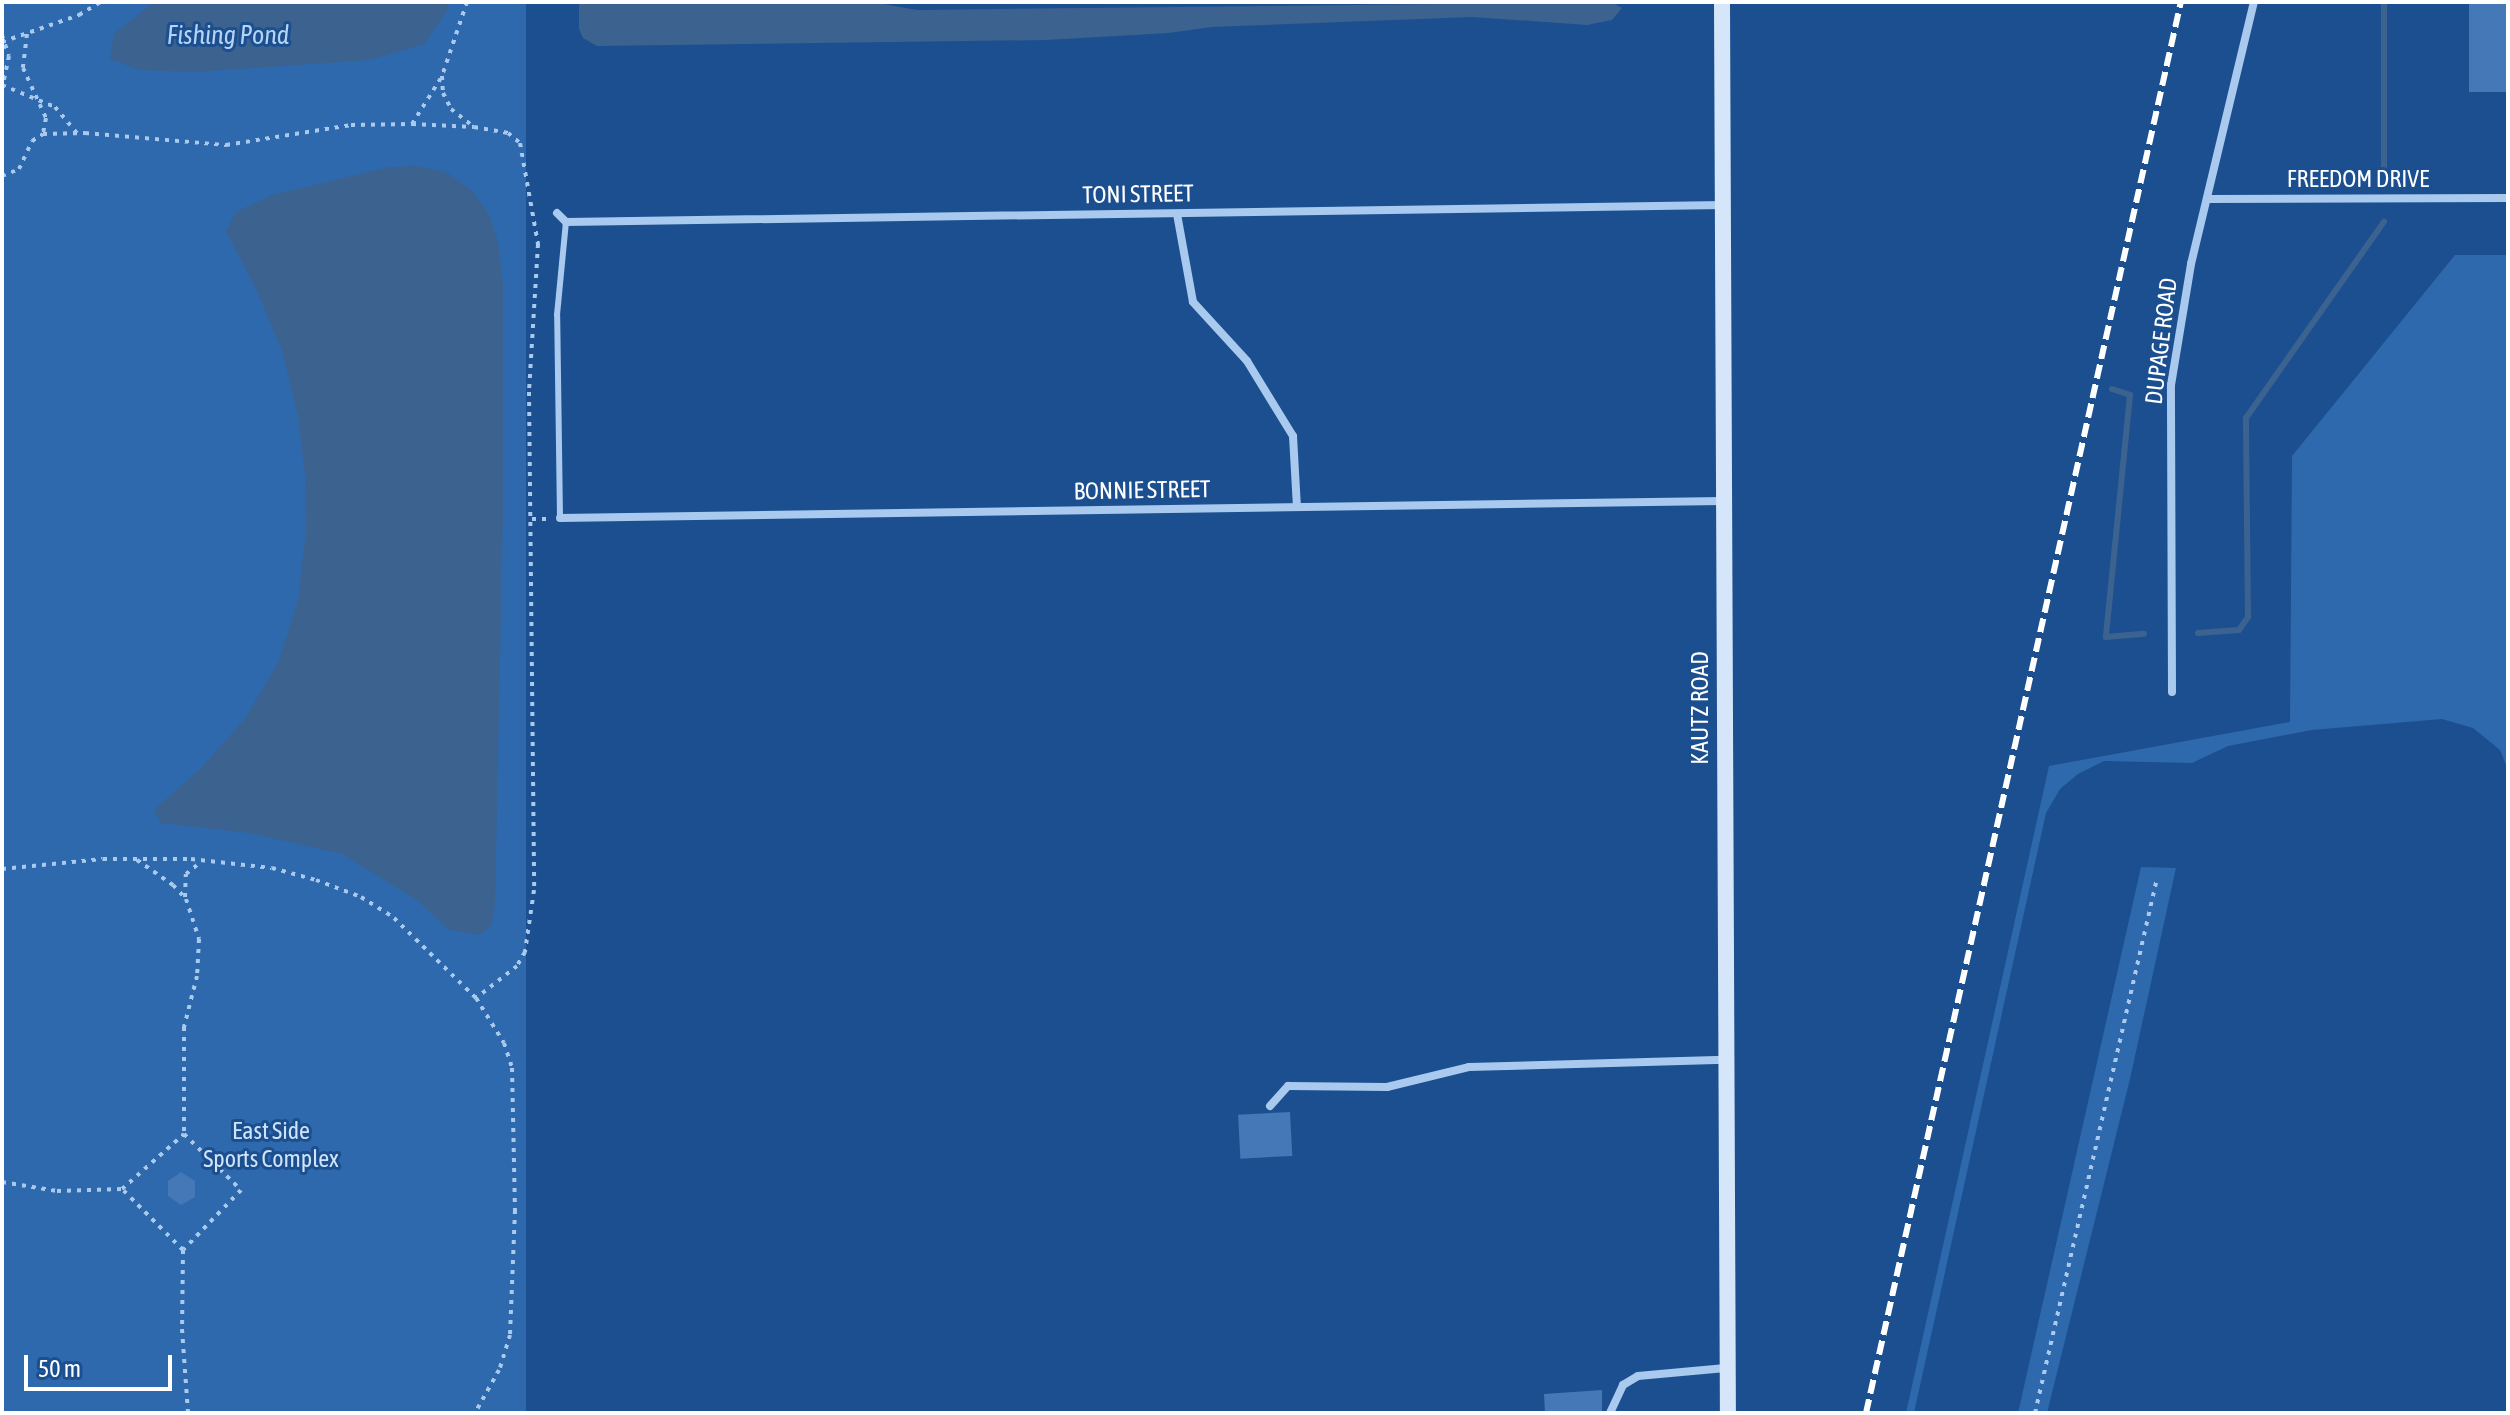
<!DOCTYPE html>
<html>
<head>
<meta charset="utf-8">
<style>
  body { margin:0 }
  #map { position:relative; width:2510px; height:1415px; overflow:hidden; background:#1b4f8f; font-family:"Asap Condensed",sans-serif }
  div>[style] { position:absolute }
  .green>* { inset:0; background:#2e69ad; transform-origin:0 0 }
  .water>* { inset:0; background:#3c6290 }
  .stream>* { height:6px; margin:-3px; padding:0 3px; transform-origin:3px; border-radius:3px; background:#3c6290 }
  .building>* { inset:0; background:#4478b7; transform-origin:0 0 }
  .path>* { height:4px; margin-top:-2px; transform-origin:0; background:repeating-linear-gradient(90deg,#a9c9ee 0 4px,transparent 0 10px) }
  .lane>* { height:6px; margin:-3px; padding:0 3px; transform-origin:3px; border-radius:3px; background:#a9c9ee }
  .street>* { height:8px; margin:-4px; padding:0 4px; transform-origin:4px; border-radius:4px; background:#a9c9ee }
  .secondary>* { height:16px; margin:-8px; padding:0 8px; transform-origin:8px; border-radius:8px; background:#d6e6fa }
  .rail>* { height:6px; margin-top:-3px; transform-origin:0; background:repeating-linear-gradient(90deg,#fff 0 14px,transparent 0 20px) }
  span { translate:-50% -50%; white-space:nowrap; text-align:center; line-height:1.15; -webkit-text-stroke:6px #1b4f8f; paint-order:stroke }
  .street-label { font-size:24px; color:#fff }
  .park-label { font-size:24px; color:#cfe3fa }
  .water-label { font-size:26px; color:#b5d3f5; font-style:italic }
  .frame { position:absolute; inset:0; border:4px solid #fff; pointer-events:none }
  .scale { position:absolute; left:24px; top:1355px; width:148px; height:36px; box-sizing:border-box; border:4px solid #fff; border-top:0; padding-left:10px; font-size:24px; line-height:28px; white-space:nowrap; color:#fff; -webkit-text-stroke:6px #1b4f8f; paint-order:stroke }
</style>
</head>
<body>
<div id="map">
  <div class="green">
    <i style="left:2px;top:2px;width:524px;height:1411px"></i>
    <i style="clip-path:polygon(2455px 255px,2508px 255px,2508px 770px,2500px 750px,2473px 728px,2442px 719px,2312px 730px,2228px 746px,2192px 763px,2104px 761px,2078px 774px,2060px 789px,2046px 813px,1914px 1413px,1906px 1413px,2049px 766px,2290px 722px,2292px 456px)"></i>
    <i style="clip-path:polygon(2141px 867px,2176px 868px,2130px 1079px,2047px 1413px,2018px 1413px)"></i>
  </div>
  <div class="water">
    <i style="clip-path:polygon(154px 2px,449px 2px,447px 11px,424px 44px,370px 60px,196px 72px,139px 70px,110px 59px,114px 34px)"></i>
    <i style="clip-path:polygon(579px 2px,872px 2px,917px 10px,1611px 2px,1622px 8px,1612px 20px,1587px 25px,1472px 17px,1211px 27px,1169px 33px,1046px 40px,597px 46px,583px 38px,579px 29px)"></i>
    <i style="clip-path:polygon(419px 166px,448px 173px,473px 192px,489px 214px,498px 241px,503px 283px,503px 514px,495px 905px,491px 926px,480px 935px,449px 930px,417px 900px,342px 854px,249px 833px,161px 823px,154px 810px,202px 767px,244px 720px,278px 663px,298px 600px,306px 531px,305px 474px,298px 416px,282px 351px,257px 291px,226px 231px,236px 212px,272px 195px,389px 167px)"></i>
  </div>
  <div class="stream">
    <i style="left:2384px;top:2px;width:165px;rotate:90deg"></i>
    <i style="left:2112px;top:389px;width:19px;rotate:18deg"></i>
    <i style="left:2130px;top:395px;width:243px;rotate:95.7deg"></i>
    <i style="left:2106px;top:637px;width:38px;rotate:-5deg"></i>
    <i style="left:2198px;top:633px;width:41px;rotate:-4.2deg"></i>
    <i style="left:2239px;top:630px;width:16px;rotate:-55deg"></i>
    <i style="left:2248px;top:617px;width:199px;rotate:-90.6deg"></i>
    <i style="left:2246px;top:418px;width:240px;rotate:-54.9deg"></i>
  </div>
  <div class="building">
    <i style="left:2469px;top:2px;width:39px;height:90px"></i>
    <i style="left:1290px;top:1112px;width:44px;height:52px;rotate:87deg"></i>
    <i style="clip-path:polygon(181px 1172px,195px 1181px,195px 1197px,181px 1205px,168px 1196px,168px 1181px)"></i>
    <i style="clip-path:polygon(1602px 1390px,1602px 1413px,1545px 1413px,1544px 1394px)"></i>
  </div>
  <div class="path">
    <i style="left:467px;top:2px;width:78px;rotate:108.7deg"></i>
    <i style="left:442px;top:76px;width:17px;rotate:87deg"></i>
    <i style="left:443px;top:93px;width:18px;rotate:63deg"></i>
    <i style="left:451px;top:109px;width:28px;rotate:38deg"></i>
    <i style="left:27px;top:34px;width:34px;rotate:97deg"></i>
    <i style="left:23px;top:68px;width:55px;rotate:65.3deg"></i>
    <i style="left:46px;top:118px;width:16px;rotate:101deg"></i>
    <i style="left:2px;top:35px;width:22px;rotate:72deg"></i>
    <i style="left:9px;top:56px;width:30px;rotate:102deg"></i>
    <i style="left:2px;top:42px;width:82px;rotate:-19.3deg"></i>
    <i style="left:79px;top:15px;width:26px;rotate:-31deg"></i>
    <i style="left:2px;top:85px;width:57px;rotate:22.5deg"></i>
    <i style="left:55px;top:107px;width:34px;rotate:50deg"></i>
    <i style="left:412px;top:124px;width:54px;rotate:-57.8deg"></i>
    <i style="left:2px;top:176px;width:18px;rotate:-22deg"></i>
    <i style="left:19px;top:169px;width:31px;rotate:-65deg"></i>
    <i style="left:32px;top:141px;width:13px;rotate:-32deg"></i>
    <i style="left:43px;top:134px;width:42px;rotate:-1.4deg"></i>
    <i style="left:85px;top:133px;width:142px;rotate:4.9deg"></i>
    <i style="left:226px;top:145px;width:127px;rotate:-9.1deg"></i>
    <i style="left:351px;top:125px;width:61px;rotate:-0.9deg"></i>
    <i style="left:412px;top:124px;width:62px;rotate:2.8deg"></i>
    <i style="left:474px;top:127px;width:35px;rotate:10deg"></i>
    <i style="left:508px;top:133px;width:16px;rotate:40deg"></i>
    <i style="left:520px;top:143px;width:103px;rotate:79.9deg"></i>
    <i style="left:538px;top:244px;width:148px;rotate:93.5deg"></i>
    <i style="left:529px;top:392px;width:498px;rotate:89.4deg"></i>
    <i style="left:534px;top:890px;width:63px;rotate:98.3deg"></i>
    <i style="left:525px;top:952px;width:16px;rotate:120deg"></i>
    <i style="left:517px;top:966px;width:52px;rotate:142deg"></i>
    <i style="left:532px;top:519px;width:18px"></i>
    <i style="left:137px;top:860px;width:44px;rotate:34.8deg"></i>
    <i style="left:173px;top:885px;width:19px;rotate:47deg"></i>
    <i style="left:186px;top:899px;width:42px;rotate:72deg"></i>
    <i style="left:199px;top:939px;width:37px;rotate:93deg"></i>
    <i style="left:197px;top:976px;width:53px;rotate:104.3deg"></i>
    <i style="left:184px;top:1027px;width:107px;rotate:90deg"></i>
    <i style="left:2px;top:869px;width:101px;rotate:-5.7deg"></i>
    <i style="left:103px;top:859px;width:88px"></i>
    <i style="left:191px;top:859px;width:81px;rotate:6.3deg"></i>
    <i style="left:272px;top:868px;width:46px;rotate:15.3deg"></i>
    <i style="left:316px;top:880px;width:48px;rotate:20.7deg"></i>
    <i style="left:361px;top:897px;width:39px;rotate:32deg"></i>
    <i style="left:394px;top:918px;width:115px;rotate:44.3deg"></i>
    <i style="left:476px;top:998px;width:53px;rotate:58.1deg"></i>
    <i style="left:504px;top:1043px;width:26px;rotate:72deg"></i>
    <i style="left:512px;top:1068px;width:142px;rotate:88.8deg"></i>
    <i style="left:515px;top:1210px;width:125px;rotate:92.3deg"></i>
    <i style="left:510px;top:1335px;width:37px;rotate:107deg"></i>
    <i style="left:499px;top:1370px;width:49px;rotate:119.2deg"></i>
    <i style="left:185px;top:897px;width:23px;rotate:-88deg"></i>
    <i style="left:186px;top:874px;width:19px;rotate:-39deg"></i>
    <i style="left:2px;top:1182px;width:56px;rotate:9.3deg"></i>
    <i style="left:57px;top:1191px;width:65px;rotate:-1.8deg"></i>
    <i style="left:122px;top:1189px;width:83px;rotate:-41.6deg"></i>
    <i style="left:184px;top:1134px;width:80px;rotate:44.5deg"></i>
    <i style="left:241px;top:1190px;width:83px;rotate:134deg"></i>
    <i style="left:183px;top:1250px;width:86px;rotate:-135deg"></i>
    <i style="left:183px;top:1250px;width:79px;rotate:90.7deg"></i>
    <i style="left:182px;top:1329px;width:84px;rotate:85.9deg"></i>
    <i style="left:2035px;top:1413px;width:549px;rotate:-77.15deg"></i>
  </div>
  <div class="lane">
    <i style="left:560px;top:518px;width:203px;rotate:-90.8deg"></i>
    <i style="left:557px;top:315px;width:93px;rotate:-84.5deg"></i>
  </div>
  <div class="street">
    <i style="left:2208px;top:199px;width:300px;rotate:-0.2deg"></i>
    <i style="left:557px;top:213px;width:13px;rotate:45deg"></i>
    <i style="left:566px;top:222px;width:1157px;rotate:-0.84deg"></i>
    <i style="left:1177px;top:214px;width:89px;rotate:79.7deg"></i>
    <i style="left:1193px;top:302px;width:80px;rotate:47.5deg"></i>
    <i style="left:1247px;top:361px;width:88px;rotate:58.5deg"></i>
    <i style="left:1293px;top:436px;width:71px;rotate:86.8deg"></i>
    <i style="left:560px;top:518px;width:1163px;rotate:-0.84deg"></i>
    <i style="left:2172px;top:692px;width:307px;rotate:-90.2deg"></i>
    <i style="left:2171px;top:385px;width:123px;rotate:-80.6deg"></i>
    <i style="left:2191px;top:264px;width:269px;rotate:-76.5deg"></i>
    <i style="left:1270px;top:1106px;width:27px;rotate:-48deg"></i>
    <i style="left:1288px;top:1086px;width:99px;rotate:0.6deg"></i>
    <i style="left:1387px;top:1087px;width:84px;rotate:-13.7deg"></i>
    <i style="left:1469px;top:1067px;width:256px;rotate:-1.6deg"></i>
    <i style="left:1610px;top:1413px;width:31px;rotate:-65deg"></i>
    <i style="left:1623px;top:1385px;width:17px;rotate:-31deg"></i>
    <i style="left:1638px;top:1376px;width:88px;rotate:-5.2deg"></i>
  </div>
  <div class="secondary">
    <i style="left:1722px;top:2px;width:1411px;rotate:89.76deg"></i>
  </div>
  <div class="rail">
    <i style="left:1866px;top:1413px;width:1446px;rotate:-77.42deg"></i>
  </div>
  <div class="street-label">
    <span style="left:2358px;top:179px">FREEDOM DRIVE</span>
    <span style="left:1138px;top:194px;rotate:-1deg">TONI STREET</span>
    <span style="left:2161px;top:341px;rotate:-83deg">DUPAGE ROAD</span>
    <span style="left:1142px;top:490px;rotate:-1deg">BONNIE STREET</span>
    <span style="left:1700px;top:708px;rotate:-90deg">KAUTZ ROAD</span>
  </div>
  <div class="park-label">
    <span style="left:271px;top:1145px">East Side<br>Sports Complex</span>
  </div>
  <div class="water-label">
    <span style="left:228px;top:36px">Fishing Pond</span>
  </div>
  <div class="frame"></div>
  <div class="scale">50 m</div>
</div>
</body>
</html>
